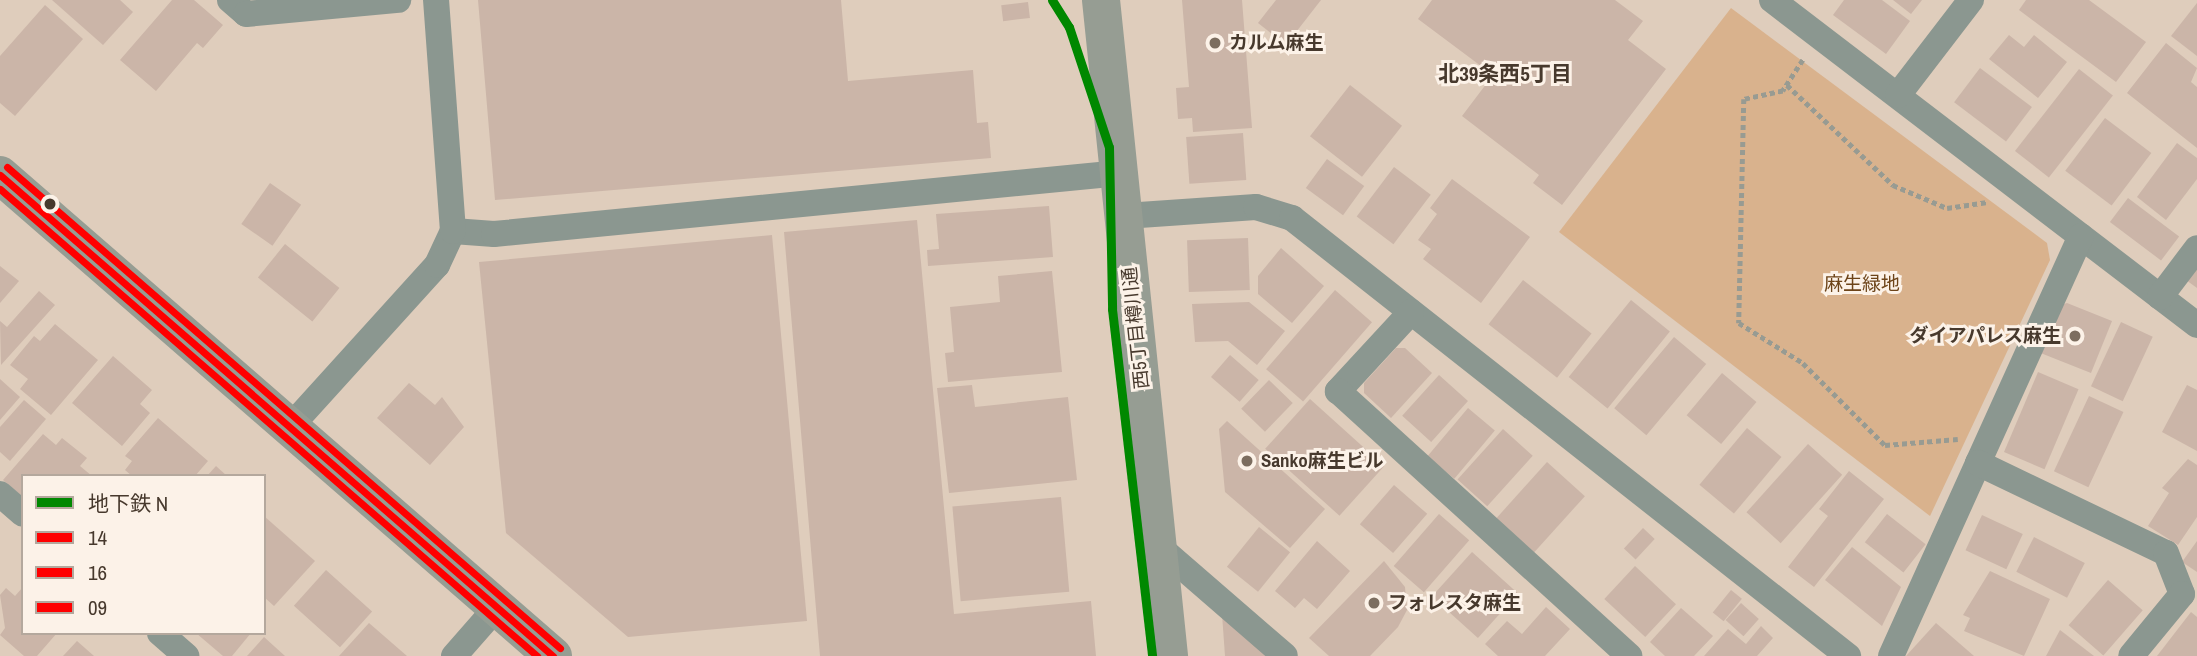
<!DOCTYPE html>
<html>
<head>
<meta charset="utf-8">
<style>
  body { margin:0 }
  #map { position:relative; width:2197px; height:656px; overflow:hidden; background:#dfcdbc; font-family:"Archivo Narrow","Noto Sans JP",sans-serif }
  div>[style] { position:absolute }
  .green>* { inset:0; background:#d9b28d }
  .building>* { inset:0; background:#cbb5a8; transform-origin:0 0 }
  .path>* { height:4.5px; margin-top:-2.25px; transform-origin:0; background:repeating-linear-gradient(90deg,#989b92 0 5px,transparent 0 8.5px) }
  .street>* { height:26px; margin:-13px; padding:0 13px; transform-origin:13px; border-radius:13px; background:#8b9790 }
  .secondary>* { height:38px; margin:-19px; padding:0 19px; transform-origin:19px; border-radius:19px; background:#969d93 }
  .bus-1>* { height:7px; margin:-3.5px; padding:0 3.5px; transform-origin:3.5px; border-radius:3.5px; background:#f00 }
  .bus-2>* { height:7px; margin:-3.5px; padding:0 3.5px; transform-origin:3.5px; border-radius:3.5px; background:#f00 }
  .bus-3>* { height:7px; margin:-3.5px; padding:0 3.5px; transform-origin:3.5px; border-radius:3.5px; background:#f00 }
  .metro-1>* { height:9px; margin:-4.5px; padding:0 4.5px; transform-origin:4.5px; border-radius:4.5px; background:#080 }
  .dots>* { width:19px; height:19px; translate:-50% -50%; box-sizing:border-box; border:4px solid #fcf2e8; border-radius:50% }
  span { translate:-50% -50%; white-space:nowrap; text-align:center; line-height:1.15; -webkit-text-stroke:6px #fcf2e8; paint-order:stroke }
  .poi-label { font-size:19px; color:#47392d; font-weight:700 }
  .left { translate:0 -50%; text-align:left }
  .right { translate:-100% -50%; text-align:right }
  .park-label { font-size:19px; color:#6d4419 }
  .street-label { font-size:19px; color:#47392d }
  .neighbourhood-label { font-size:21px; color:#47392d; font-weight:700 }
  .legend { position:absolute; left:21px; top:474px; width:245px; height:161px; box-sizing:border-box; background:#fcf2e8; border:2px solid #b4a89d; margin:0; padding:9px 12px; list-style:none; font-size:21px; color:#47392d }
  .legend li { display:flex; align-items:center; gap:14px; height:35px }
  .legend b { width:35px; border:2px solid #b4a89d }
</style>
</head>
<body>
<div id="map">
  <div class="green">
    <i style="clip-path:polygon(1731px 8px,2047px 243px,2050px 260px,1930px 516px,1559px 232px)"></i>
  </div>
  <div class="building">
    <i style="clip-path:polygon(52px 0,120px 0,133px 12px,103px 45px)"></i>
    <i style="clip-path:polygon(172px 0,194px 0,223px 25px,203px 48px,197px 43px,156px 91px,120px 60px)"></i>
    <i style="clip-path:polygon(478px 0,841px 0,848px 81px,973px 70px,977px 123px,988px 122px,991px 158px,495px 200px)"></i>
    <i style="clip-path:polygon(1182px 0,1242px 0,1252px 128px,1193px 132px,1192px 118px,1178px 119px,1176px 88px,1189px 87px)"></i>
    <i style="clip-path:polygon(1276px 0,1321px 0,1286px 45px,1258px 23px)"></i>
    <i style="clip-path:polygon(1432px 0,1615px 0,1643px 21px,1628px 40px,1666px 69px,1562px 205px,1533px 183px,1539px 175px,1462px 116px,1493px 75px,1418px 19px)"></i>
    <i style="clip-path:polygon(1844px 0,1882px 0,1910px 21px,1886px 54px,1833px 15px)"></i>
    <i style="clip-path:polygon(1893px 0,1922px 0,1911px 14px)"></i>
    <i style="clip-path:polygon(2026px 0,2089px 0,2146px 42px,2116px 82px,2019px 10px)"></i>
    <i style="left:1028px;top:2px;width:16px;height:27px;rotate:83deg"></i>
    <i style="clip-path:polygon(2197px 3px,2197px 56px,2171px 36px)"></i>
    <i style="clip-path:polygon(45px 5px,83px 39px,15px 116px,0 103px,0 56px)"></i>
    <i style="clip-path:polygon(2009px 35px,2024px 47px,2034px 35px,2067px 62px,2038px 98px,1989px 59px)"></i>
    <i style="clip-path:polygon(2166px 43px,2197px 68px,2191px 82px,2197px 87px,2197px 148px,2127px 93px)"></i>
    <i style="left:1980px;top:68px;width:65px;height:43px;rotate:37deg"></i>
    <i style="left:2079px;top:69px;width:43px;height:104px;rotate:38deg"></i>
    <i style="left:1350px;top:85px;width:66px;height:65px;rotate:38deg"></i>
    <i style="left:2105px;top:118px;width:58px;height:66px;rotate:37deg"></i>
    <i style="left:1243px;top:133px;width:47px;height:57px;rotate:86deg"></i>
    <i style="clip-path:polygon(2177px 143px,2197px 158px,2197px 179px,2166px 220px,2137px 197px)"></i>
    <i style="left:1327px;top:159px;width:46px;height:36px;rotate:36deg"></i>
    <i style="left:1394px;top:167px;width:46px;height:62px;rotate:37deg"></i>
    <i style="clip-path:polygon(1452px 179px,1530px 237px,1481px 303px,1423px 259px,1431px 249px,1418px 240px,1437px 214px,1430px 208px)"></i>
    <i style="left:270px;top:183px;width:38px;height:50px;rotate:35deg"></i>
    <i style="left:2128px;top:198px;width:64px;height:30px;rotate:37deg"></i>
    <i style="clip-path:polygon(1049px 206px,1053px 257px,928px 266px,927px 250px,939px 249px,936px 214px)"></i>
    <i style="clip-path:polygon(917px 220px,954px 614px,1091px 601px,1096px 656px,820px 656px,784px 232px)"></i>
    <i style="clip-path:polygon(772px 235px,807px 621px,628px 637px,506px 533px,479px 262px)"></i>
    <i style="left:1248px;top:238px;width:52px;height:61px;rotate:88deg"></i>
    <i style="left:285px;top:244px;width:70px;height:43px;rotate:39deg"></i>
    <i style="clip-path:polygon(1281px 248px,1324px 286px,1292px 323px,1258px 294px,1258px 276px)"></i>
    <i style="clip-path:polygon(0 266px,19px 281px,0 303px)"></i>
    <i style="clip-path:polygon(2197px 267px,2197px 288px,2186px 280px)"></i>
    <i style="clip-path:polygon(1052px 271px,1062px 372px,948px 382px,945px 353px,954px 352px,950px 307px,1000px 302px,998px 276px)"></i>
    <i style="left:1523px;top:280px;width:87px;height:56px;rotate:38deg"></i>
    <i style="left:1335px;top:290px;width:49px;height:105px;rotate:41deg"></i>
    <i style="clip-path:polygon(39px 291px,55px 305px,1px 365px,0 321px,7px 327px)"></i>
    <i style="left:1631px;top:300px;width:50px;height:99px;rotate:39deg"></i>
    <i style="clip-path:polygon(1249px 302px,1285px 331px,1257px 365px,1228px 341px,1195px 342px,1192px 304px)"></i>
    <i style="clip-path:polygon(2067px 303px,2112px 321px,2091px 373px,2038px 352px,2056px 307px)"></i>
    <i style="left:2121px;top:322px;width:35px;height:71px;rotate:25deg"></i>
    <i style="clip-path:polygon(55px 324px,98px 360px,51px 415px,20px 389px,28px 379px,10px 365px,34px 336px,40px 341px)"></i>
    <i style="left:1674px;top:337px;width:42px;height:93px;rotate:40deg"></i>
    <i style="clip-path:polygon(1396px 348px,1405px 348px,1432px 373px,1391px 418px,1364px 393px,1364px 383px)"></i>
    <i style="left:1230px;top:355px;width:38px;height:29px;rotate:41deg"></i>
    <i style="clip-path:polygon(113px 356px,152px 390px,140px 404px,150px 413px,122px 446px,72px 403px)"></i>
    <i style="left:2038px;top:372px;width:44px;height:87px;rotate:23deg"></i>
    <i style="left:1722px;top:373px;width:45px;height:55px;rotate:40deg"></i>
    <i style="left:1439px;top:375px;width:39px;height:55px;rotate:42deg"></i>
    <i style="clip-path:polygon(0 379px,20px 397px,0 420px)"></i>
    <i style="left:1269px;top:380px;width:33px;height:40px;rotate:44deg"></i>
    <i style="clip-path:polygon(409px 383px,435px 405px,442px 397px,464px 427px,430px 465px,377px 418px)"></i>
    <i style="clip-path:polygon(972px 385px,975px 407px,1068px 397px,1077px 480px,949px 493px,937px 388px)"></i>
    <i style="clip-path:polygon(2187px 385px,2197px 390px,2197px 451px,2162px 432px)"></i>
    <i style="left:2089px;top:396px;width:38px;height:83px;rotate:25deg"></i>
    <i style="left:1310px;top:399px;width:100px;height:67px;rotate:42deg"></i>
    <i style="clip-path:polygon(24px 400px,46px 419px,10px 461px,0 452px,0 427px)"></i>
    <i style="left:1468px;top:408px;width:35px;height:63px;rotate:40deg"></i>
    <i style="clip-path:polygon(158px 418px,208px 461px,195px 476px,132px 476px,125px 470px,132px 461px,125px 456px)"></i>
    <i style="clip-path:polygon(1227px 421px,1325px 509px,1290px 548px,1225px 492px,1219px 429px)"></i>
    <i style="left:1747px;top:428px;width:45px;height:74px;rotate:40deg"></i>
    <i style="left:1503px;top:429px;width:40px;height:68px;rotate:42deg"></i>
    <i style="clip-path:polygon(43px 434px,56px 445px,62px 438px,87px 458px,80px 466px,92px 476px,23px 476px,23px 497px,3px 480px)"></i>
    <i style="left:1808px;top:444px;width:46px;height:92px;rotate:42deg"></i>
    <i style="clip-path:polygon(2188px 459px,2197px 465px,2197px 517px,2178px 545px,2148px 526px,2169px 493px,2162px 488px)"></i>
    <i style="left:1547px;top:462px;width:51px;height:76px;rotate:42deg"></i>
    <i style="clip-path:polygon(216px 466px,227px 476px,207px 476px)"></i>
    <i style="clip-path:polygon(1849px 471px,1884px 499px,1814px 587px,1788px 567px,1828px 516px,1819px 509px)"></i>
    <i style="left:1394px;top:485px;width:44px;height:52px;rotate:41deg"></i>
    <i style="left:1061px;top:497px;width:95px;height:109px;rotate:85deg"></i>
    <i style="left:1439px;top:514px;width:40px;height:69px;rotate:41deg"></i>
    <i style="left:1887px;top:514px;width:49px;height:36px;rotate:38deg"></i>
    <i style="left:1982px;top:515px;width:45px;height:39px;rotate:25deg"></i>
    <i style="clip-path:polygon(264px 516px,315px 561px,274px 606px,264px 597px)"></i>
    <i style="left:1259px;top:527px;width:40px;height:51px;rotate:39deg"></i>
    <i style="left:1643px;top:528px;width:16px;height:28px;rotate:43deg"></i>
    <i style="left:2034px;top:537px;width:57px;height:39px;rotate:27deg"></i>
    <i style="clip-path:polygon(1317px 541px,1350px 571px,1317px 609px,1304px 598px,1295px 608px,1275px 591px)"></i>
    <i style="clip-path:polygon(2197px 541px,2197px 572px,2182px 562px)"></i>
    <i style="clip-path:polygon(1852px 547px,1901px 587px,1882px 626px,1825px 580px)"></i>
    <i style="left:1472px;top:552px;width:62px;height:60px;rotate:42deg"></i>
    <i style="clip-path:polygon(1384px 561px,1405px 587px,1407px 610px,1398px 627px,1370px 656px,1329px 656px,1309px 638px)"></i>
    <i style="left:1635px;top:566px;width:56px;height:45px;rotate:43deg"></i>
    <i style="left:326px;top:570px;width:62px;height:48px;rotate:42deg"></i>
    <i style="clip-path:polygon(1990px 571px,2050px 599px,2024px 656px,1964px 631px,1970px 618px,1963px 615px)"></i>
    <i style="left:2108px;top:580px;width:46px;height:60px;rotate:41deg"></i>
    <i style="clip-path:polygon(23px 587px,23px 633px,57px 633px,37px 656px,24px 656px,0 635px,5px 628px,0 595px,6px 588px,15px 596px)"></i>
    <i style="left:1731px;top:590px;width:14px;height:29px;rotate:39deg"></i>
    <i style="left:1741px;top:603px;width:24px;height:23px;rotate:42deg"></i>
    <i style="clip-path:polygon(1546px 607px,1570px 629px,1545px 656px,1498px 656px,1485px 644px,1507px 621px,1522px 634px)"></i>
    <i style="clip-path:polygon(1681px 608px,1713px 636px,1694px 656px,1665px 656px,1650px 642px)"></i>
    <i style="clip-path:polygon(2191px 612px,2197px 617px,2197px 656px,2157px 656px)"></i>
    <i style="clip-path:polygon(1222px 614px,1269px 656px,1225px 656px)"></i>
    <i style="clip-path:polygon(369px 623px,407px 656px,339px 656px)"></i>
    <i style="clip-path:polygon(1936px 623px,1974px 656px,1906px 656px)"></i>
    <i style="clip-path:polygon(1761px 626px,1773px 638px,1757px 656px,1704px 656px,1728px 629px,1746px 644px)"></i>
    <i style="clip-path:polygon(2060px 630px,2094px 656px,2046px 656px)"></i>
    <i style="clip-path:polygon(196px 633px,251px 633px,232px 656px,223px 656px)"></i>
    <i style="clip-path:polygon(264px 637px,285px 656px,247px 656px)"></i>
    <i style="clip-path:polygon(77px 641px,94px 656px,63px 656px)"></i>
  </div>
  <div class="path">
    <i style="left:1803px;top:60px;width:37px;rotate:123deg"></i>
    <i style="left:1783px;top:91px;width:40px;rotate:168deg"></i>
    <i style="left:1744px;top:99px;width:224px;rotate:91.3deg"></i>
    <i style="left:1739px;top:323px;width:75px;rotate:32deg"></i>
    <i style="left:1803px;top:363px;width:116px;rotate:45deg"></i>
    <i style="left:1885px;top:445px;width:73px;rotate:-4.7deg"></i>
    <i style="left:1787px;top:85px;width:146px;rotate:43.3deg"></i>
    <i style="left:1893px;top:185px;width:59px;rotate:23.1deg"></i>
    <i style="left:1947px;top:208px;width:41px;rotate:-8.3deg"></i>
  </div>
  <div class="street">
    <i style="left:230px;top:0;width:21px;rotate:41deg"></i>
    <i style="left:246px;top:14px;width:153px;rotate:-5.3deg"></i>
    <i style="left:1772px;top:0;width:535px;rotate:37.41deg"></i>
    <i style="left:1898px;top:95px;width:120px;rotate:-52.5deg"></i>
    <i style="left:1125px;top:216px;width:131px;rotate:-3.9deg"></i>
    <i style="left:1256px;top:207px;width:38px;rotate:17deg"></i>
    <i style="left:1292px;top:218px;width:708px;rotate:38.23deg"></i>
    <i style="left:453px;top:231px;width:41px;rotate:4.2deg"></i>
    <i style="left:494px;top:234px;width:629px;rotate:-5.57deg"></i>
    <i style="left:2160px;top:297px;width:61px;rotate:-52.9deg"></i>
    <i style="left:1411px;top:312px;width:108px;rotate:132.7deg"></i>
    <i style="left:1338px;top:391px;width:394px;rotate:42.3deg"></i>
    <i style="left:290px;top:427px;width:219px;rotate:-47.8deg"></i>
    <i style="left:437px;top:265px;width:38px;rotate:-65deg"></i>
    <i style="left:453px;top:231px;width:232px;rotate:-94.2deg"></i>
    <i style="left:1978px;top:463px;width:249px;rotate:-65.6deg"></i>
    <i style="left:0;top:494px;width:30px;rotate:41deg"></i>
    <i style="left:1157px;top:545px;width:169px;rotate:40.9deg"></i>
    <i style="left:160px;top:633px;width:35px;rotate:41deg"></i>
    <i style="left:454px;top:656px;width:65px;rotate:-48.7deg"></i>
    <i style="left:1891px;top:656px;width:212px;rotate:-65.7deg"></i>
    <i style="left:1978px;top:463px;width:208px;rotate:25.6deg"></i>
    <i style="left:2166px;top:553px;width:44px;rotate:68.7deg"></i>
    <i style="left:2182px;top:594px;width:80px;rotate:129.4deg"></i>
  </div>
  <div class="secondary">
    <i style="left:1101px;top:0;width:660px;rotate:84.08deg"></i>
    <i style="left:0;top:175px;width:733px;rotate:41.02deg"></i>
  </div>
  <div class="bus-1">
    <i style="left:0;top:175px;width:733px;rotate:41.02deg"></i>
  </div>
  <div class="bus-2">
    <i style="left:0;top:189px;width:712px;rotate:41.01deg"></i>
  </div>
  <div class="bus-3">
    <i style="left:7px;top:167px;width:733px;rotate:41.02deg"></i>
  </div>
  <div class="metro-1">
    <i style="left:1052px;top:0;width:32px;rotate:58deg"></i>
    <i style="left:1069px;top:27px;width:126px;rotate:71.6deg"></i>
    <i style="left:1109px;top:147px;width:162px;rotate:88.9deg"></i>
    <i style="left:1112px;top:309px;width:349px;rotate:83.4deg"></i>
  </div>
  <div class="dots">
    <i style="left:1215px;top:43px;background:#7c6d5f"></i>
    <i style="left:50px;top:204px;background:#47392d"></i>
    <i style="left:2075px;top:336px;background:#7c6d5f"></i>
    <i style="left:1247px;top:461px;background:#7c6d5f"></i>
    <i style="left:1374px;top:603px;background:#7c6d5f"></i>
  </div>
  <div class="poi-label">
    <span class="left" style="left:1229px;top:43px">カルム麻生</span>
    <span class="right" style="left:2061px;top:336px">ダイアパレス麻生</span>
    <span class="left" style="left:1261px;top:461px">Sanko麻生ビル</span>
    <span class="left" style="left:1388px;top:603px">フォレスタ麻生</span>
  </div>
  <div class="park-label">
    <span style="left:1862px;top:284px">麻生緑地</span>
  </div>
  <div class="street-label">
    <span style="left:1136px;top:328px;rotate:-96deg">西5丁目樽川通</span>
  </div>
  <div class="neighbourhood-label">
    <span style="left:1505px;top:74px">北39条西5丁目</span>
  </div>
  <ul class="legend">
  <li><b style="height:9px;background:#080"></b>地下鉄 N</li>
  <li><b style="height:9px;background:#f00"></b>14</li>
  <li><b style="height:9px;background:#f00"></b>16</li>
  <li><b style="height:9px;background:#f00"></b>09</li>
  </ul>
</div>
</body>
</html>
